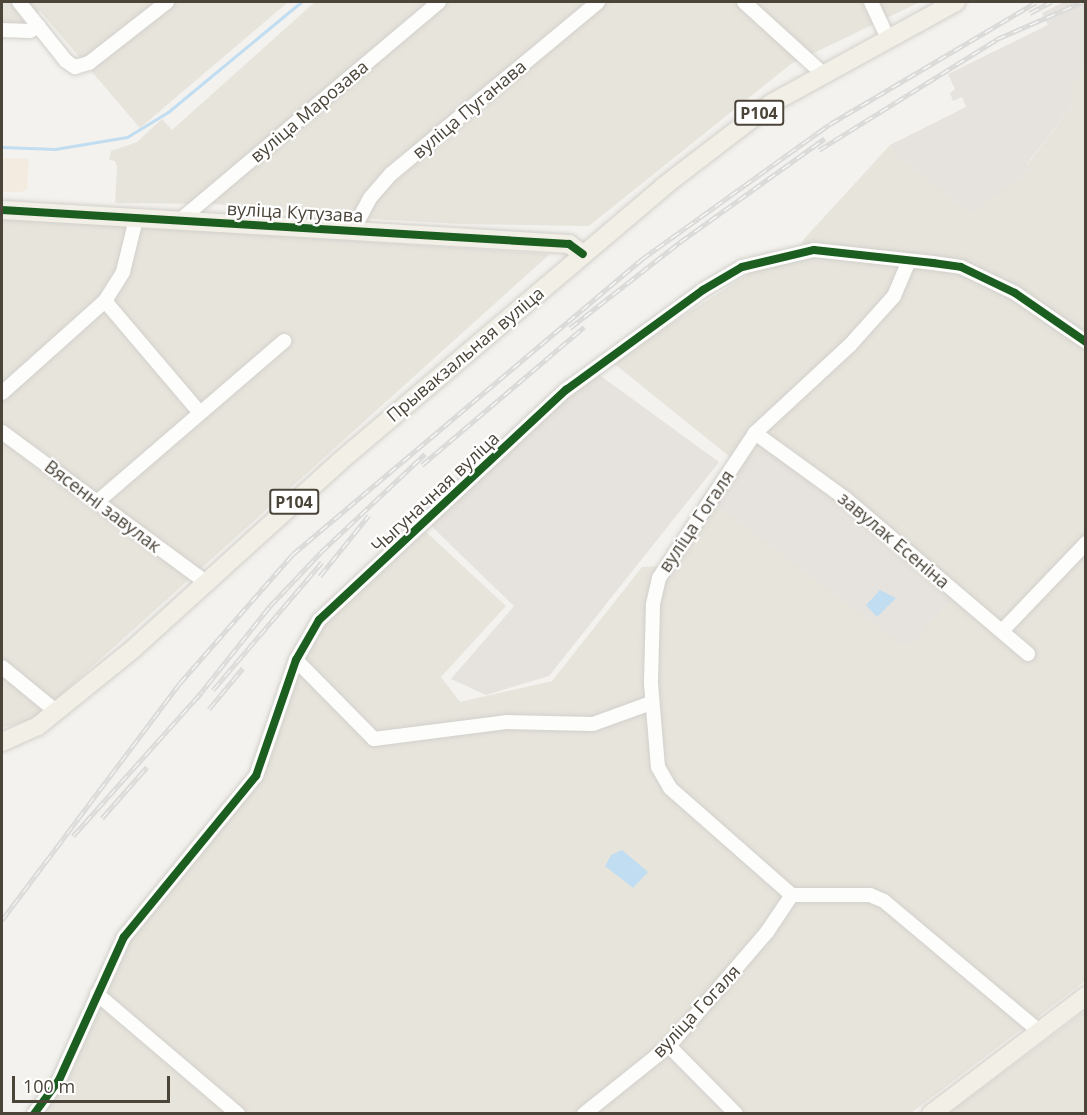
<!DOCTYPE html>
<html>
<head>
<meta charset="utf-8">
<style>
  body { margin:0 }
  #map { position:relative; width:1087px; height:1115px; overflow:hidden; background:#f4f2ee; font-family:"Open Sans",sans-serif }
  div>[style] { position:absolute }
  .residential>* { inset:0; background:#e7e4dc }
  .commercial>* { inset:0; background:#f3ebdf }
  .industrial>* { inset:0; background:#e6e2de }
  .water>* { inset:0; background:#c0ddf1 }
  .stream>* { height:3px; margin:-1.5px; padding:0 1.5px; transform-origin:1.5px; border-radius:1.5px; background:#c0ddf1 }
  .roads { filter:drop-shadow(0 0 2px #d2d0cb) drop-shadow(0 0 2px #d2d0cb) }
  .minor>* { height:14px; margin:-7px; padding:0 7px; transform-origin:7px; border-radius:7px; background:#fdfdfc }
  .major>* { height:18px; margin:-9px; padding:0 9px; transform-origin:9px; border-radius:9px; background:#f2efe6 }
  .rail>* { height:5px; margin-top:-2.5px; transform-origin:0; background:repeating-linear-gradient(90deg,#fff 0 9px,#dbdbda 0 18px); box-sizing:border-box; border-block:2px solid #dbdbda }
  .cycleway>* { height:8px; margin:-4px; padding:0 4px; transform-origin:4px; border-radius:4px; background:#1b5e20 }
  span { translate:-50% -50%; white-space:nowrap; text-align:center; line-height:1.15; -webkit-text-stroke:4.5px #fff; paint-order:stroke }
  .shield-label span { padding:2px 4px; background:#fff; border:2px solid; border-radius:4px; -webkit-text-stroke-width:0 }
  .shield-label { font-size:16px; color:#4b4439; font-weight:700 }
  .street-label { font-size:18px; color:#4b4439 }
  .frame { position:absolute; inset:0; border:3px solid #4b4439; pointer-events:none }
  .scale { position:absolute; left:12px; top:1076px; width:158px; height:27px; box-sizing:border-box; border:3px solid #4b4439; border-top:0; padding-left:8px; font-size:18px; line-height:21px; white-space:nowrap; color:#4b4439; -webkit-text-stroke:4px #fff; paint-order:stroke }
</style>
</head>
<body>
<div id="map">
  <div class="residential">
    <i style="clip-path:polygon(2px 2px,288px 2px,140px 128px,40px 11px,23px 25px,2px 25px)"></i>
    <i style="clip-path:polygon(315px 2px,920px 2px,791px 64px,589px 226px,461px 224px,306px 215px,216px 204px,115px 203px,117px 167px,115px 161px,109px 160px,111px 151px,137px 142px,162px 119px,172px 130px)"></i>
    <i style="clip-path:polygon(1085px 68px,1085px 981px,911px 1113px,36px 1114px,123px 933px,267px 762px,318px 619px,422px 528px,506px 606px,441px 677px,460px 702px,552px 681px,642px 567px,663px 566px,740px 465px,612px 362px,759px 267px,792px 263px,804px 239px,890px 145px,896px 155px,1018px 178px,1033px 170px,1027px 165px,1074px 103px,1069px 96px,1076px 69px)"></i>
    <i style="clip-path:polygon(2px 217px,550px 254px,34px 719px,2px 728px)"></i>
    <i style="clip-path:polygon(1085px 1011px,1085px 1113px,949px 1113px)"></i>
  </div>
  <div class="commercial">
    <i style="clip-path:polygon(2px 158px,29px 159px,27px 189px,22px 192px,2px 192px)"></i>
  </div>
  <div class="industrial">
    <i style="clip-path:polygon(1064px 2px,1085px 2px,1085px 68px,1076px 70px,1081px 77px,1073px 83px,1070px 96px,1074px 103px,1027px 164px,1033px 170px,970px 213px,896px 155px,890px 145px,966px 107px,962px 97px,953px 101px,950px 93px,955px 89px,948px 74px,1048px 25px,1042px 13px)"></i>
    <i style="clip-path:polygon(594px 371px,719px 462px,549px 676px,486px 695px,451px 679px,514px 606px,425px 520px)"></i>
    <i style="clip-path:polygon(769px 448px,950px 601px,912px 643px,899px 643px,714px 504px,747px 458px)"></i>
  </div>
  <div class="water">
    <i style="clip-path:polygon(880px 590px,896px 598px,877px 617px,866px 605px)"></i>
    <i style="clip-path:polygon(622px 850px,648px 872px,633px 888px,605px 866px,611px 855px)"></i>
  </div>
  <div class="stream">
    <i style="left:2px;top:147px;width:53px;rotate:2.2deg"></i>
    <i style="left:55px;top:149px;width:73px;rotate:-9.5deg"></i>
    <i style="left:127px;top:137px;width:48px;rotate:-31.4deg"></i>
    <i style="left:168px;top:112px;width:173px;rotate:-39.6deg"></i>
  </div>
  <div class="roads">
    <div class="minor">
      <i style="left:19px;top:2px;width:75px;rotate:51.5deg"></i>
      <i style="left:66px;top:61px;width:11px;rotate:34deg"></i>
      <i style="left:75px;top:67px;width:15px;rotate:-16deg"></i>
      <i style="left:89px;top:63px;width:99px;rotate:-38deg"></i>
      <i style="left:744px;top:2px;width:107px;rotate:42.3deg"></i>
      <i style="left:871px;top:2px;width:40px;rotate:65deg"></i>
      <i style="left:2px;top:30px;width:28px;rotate:2deg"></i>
      <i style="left:30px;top:31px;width:10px;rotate:-29deg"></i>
      <i style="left:179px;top:221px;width:340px;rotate:-40.1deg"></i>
      <i style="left:353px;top:230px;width:36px;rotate:-62deg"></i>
      <i style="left:370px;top:198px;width:32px;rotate:-49deg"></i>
      <i style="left:391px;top:174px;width:269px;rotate:-39.7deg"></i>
      <i style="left:908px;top:263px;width:36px;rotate:113deg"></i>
      <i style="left:894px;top:296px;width:66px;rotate:131.9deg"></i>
      <i style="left:850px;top:345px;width:129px;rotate:137.2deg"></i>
      <i style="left:755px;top:433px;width:174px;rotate:123.5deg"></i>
      <i style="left:659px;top:578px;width:28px;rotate:103deg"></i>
      <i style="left:653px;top:605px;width:79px;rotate:91.5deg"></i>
      <i style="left:651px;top:684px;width:83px;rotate:85.2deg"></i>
      <i style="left:658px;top:767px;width:24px;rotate:60deg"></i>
      <i style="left:670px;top:788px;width:162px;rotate:41.3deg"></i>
      <i style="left:792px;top:895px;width:78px"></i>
      <i style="left:870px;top:895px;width:15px;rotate:23deg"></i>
      <i style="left:884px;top:901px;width:204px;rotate:40deg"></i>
      <i style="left:105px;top:301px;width:145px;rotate:49.7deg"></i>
      <i style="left:2px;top:393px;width:138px;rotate:-41.8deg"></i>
      <i style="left:105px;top:301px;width:34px;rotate:-58deg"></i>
      <i style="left:123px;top:272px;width:55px;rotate:-76.2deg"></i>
      <i style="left:2px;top:432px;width:251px;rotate:36.4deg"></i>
      <i style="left:755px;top:433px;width:112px;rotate:36deg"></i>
      <i style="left:846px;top:499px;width:239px;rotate:40.4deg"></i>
      <i style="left:97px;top:502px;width:247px;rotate:-40.7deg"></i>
      <i style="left:1002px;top:631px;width:122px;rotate:-46.3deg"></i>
      <i style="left:296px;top:660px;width:111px;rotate:45.4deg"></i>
      <i style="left:374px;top:739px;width:133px;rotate:-7.3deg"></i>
      <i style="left:506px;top:722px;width:87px;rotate:1.3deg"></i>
      <i style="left:593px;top:724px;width:62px;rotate:-19.9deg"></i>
      <i style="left:2px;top:667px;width:71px;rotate:39.3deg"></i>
      <i style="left:97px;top:994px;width:185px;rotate:40.4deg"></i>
      <i style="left:669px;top:1046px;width:95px;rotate:45.4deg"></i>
      <i style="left:34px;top:1114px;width:42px;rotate:-53.7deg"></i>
      <i style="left:59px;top:1080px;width:157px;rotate:-65.6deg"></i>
      <i style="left:124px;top:937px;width:208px;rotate:-50.7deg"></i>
      <i style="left:256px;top:776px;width:123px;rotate:-71deg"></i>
      <i style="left:296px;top:660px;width:46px;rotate:-60.1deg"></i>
      <i style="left:319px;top:620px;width:338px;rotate:-43deg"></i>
      <i style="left:566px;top:390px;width:170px;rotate:-36.1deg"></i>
      <i style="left:703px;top:290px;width:45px;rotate:-30.5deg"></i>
      <i style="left:742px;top:267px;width:74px;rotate:-13.3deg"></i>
      <i style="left:814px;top:250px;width:120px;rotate:6.2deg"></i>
      <i style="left:933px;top:263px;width:28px;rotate:8deg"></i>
      <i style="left:961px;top:267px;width:60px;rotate:25.7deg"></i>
      <i style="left:1015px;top:293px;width:86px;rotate:34.6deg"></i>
      <i style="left:584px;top:1114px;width:109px;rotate:-38.7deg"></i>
      <i style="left:669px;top:1046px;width:150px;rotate:-49.3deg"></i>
      <i style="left:767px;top:932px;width:45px;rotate:-56deg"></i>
    </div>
    <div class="major">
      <i style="left:2px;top:210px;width:568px;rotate:3.43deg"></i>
      <i style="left:569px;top:244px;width:17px;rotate:36deg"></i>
      <i style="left:2px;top:742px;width:39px;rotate:-24deg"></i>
      <i style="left:38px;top:726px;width:122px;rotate:-39deg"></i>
      <i style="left:133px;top:649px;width:278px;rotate:-42.2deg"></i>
      <i style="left:339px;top:462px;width:425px;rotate:-40.3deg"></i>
      <i style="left:663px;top:187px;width:138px;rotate:-37.6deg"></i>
      <i style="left:772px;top:103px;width:210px;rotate:-28.8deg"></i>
      <i style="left:931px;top:1114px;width:195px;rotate:-37.3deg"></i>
    </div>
  </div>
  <div class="rail">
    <i style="left:1030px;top:13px;width:24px;rotate:-28deg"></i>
    <i style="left:819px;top:150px;width:210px;rotate:-31.9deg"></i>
    <i style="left:997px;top:39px;width:93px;rotate:-23.5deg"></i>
    <i style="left:570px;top:328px;width:140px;rotate:-38deg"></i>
    <i style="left:680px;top:242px;width:178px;rotate:-35.6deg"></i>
    <i style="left:422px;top:465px;width:213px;rotate:-40.4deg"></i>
    <i style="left:320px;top:576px;width:78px;rotate:-51.2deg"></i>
    <i style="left:213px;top:690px;width:168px;rotate:-49.6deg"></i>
    <i style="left:196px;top:699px;width:119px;rotate:-51.5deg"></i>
    <i style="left:270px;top:606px;width:74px;rotate:-46.6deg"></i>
    <i style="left:321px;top:552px;width:143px;rotate:-43.3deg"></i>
    <i style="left:209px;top:709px;width:53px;rotate:-50.3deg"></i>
    <i style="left:102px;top:818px;width:68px;rotate:-48.6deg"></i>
    <i style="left:73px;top:836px;width:192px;rotate:-48.2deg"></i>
    <i style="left:2px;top:920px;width:296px;rotate:-53.1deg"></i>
    <i style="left:180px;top:683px;width:171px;rotate:-48.8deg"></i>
    <i style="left:293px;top:554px;width:457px;rotate:-40.2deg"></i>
    <i style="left:642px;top:259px;width:231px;rotate:-35.7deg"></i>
    <i style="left:830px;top:124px;width:239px;rotate:-30.6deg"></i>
  </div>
  <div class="cycleway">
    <i style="left:2px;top:210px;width:568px;rotate:3.43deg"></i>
    <i style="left:569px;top:244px;width:17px;rotate:36deg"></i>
    <i style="left:34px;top:1114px;width:42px;rotate:-53.7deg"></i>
    <i style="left:59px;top:1080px;width:157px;rotate:-65.6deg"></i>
    <i style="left:124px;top:937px;width:208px;rotate:-50.7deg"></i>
    <i style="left:256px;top:776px;width:123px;rotate:-71deg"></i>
    <i style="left:296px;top:660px;width:46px;rotate:-60.1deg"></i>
    <i style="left:319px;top:620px;width:338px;rotate:-43deg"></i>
    <i style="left:566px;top:390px;width:170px;rotate:-36.1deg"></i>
    <i style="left:703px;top:290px;width:45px;rotate:-30.5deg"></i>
    <i style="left:742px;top:267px;width:74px;rotate:-13.3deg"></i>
    <i style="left:814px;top:250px;width:120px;rotate:6.2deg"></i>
    <i style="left:933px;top:263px;width:28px;rotate:8deg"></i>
    <i style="left:961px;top:267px;width:60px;rotate:25.7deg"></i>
    <i style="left:1015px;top:293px;width:86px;rotate:34.6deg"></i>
  </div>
  <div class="shield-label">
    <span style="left:759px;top:113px">Р104</span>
    <span style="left:294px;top:502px">Р104</span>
  </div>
  <div class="street-label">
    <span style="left:469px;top:109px;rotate:-40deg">вуліца Пуганава</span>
    <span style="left:309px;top:111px;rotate:-40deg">вуліца Марозава</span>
    <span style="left:295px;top:212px;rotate:3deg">вуліца Кутузава</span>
    <span style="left:465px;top:354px;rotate:-40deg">Прывакзальная вуліца</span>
    <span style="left:435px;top:492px;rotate:-43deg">Чыгуначная вуліца</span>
    <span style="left:103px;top:506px;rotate:37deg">Вясенні завулак</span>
    <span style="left:696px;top:521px;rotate:-56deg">вуліца Гогаля</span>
    <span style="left:894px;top:540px;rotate:40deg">завулак Есеніна</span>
    <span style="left:696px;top:1011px;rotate:-47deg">вуліца Гогаля</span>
  </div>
  <div class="frame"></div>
  <div class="scale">100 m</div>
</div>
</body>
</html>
